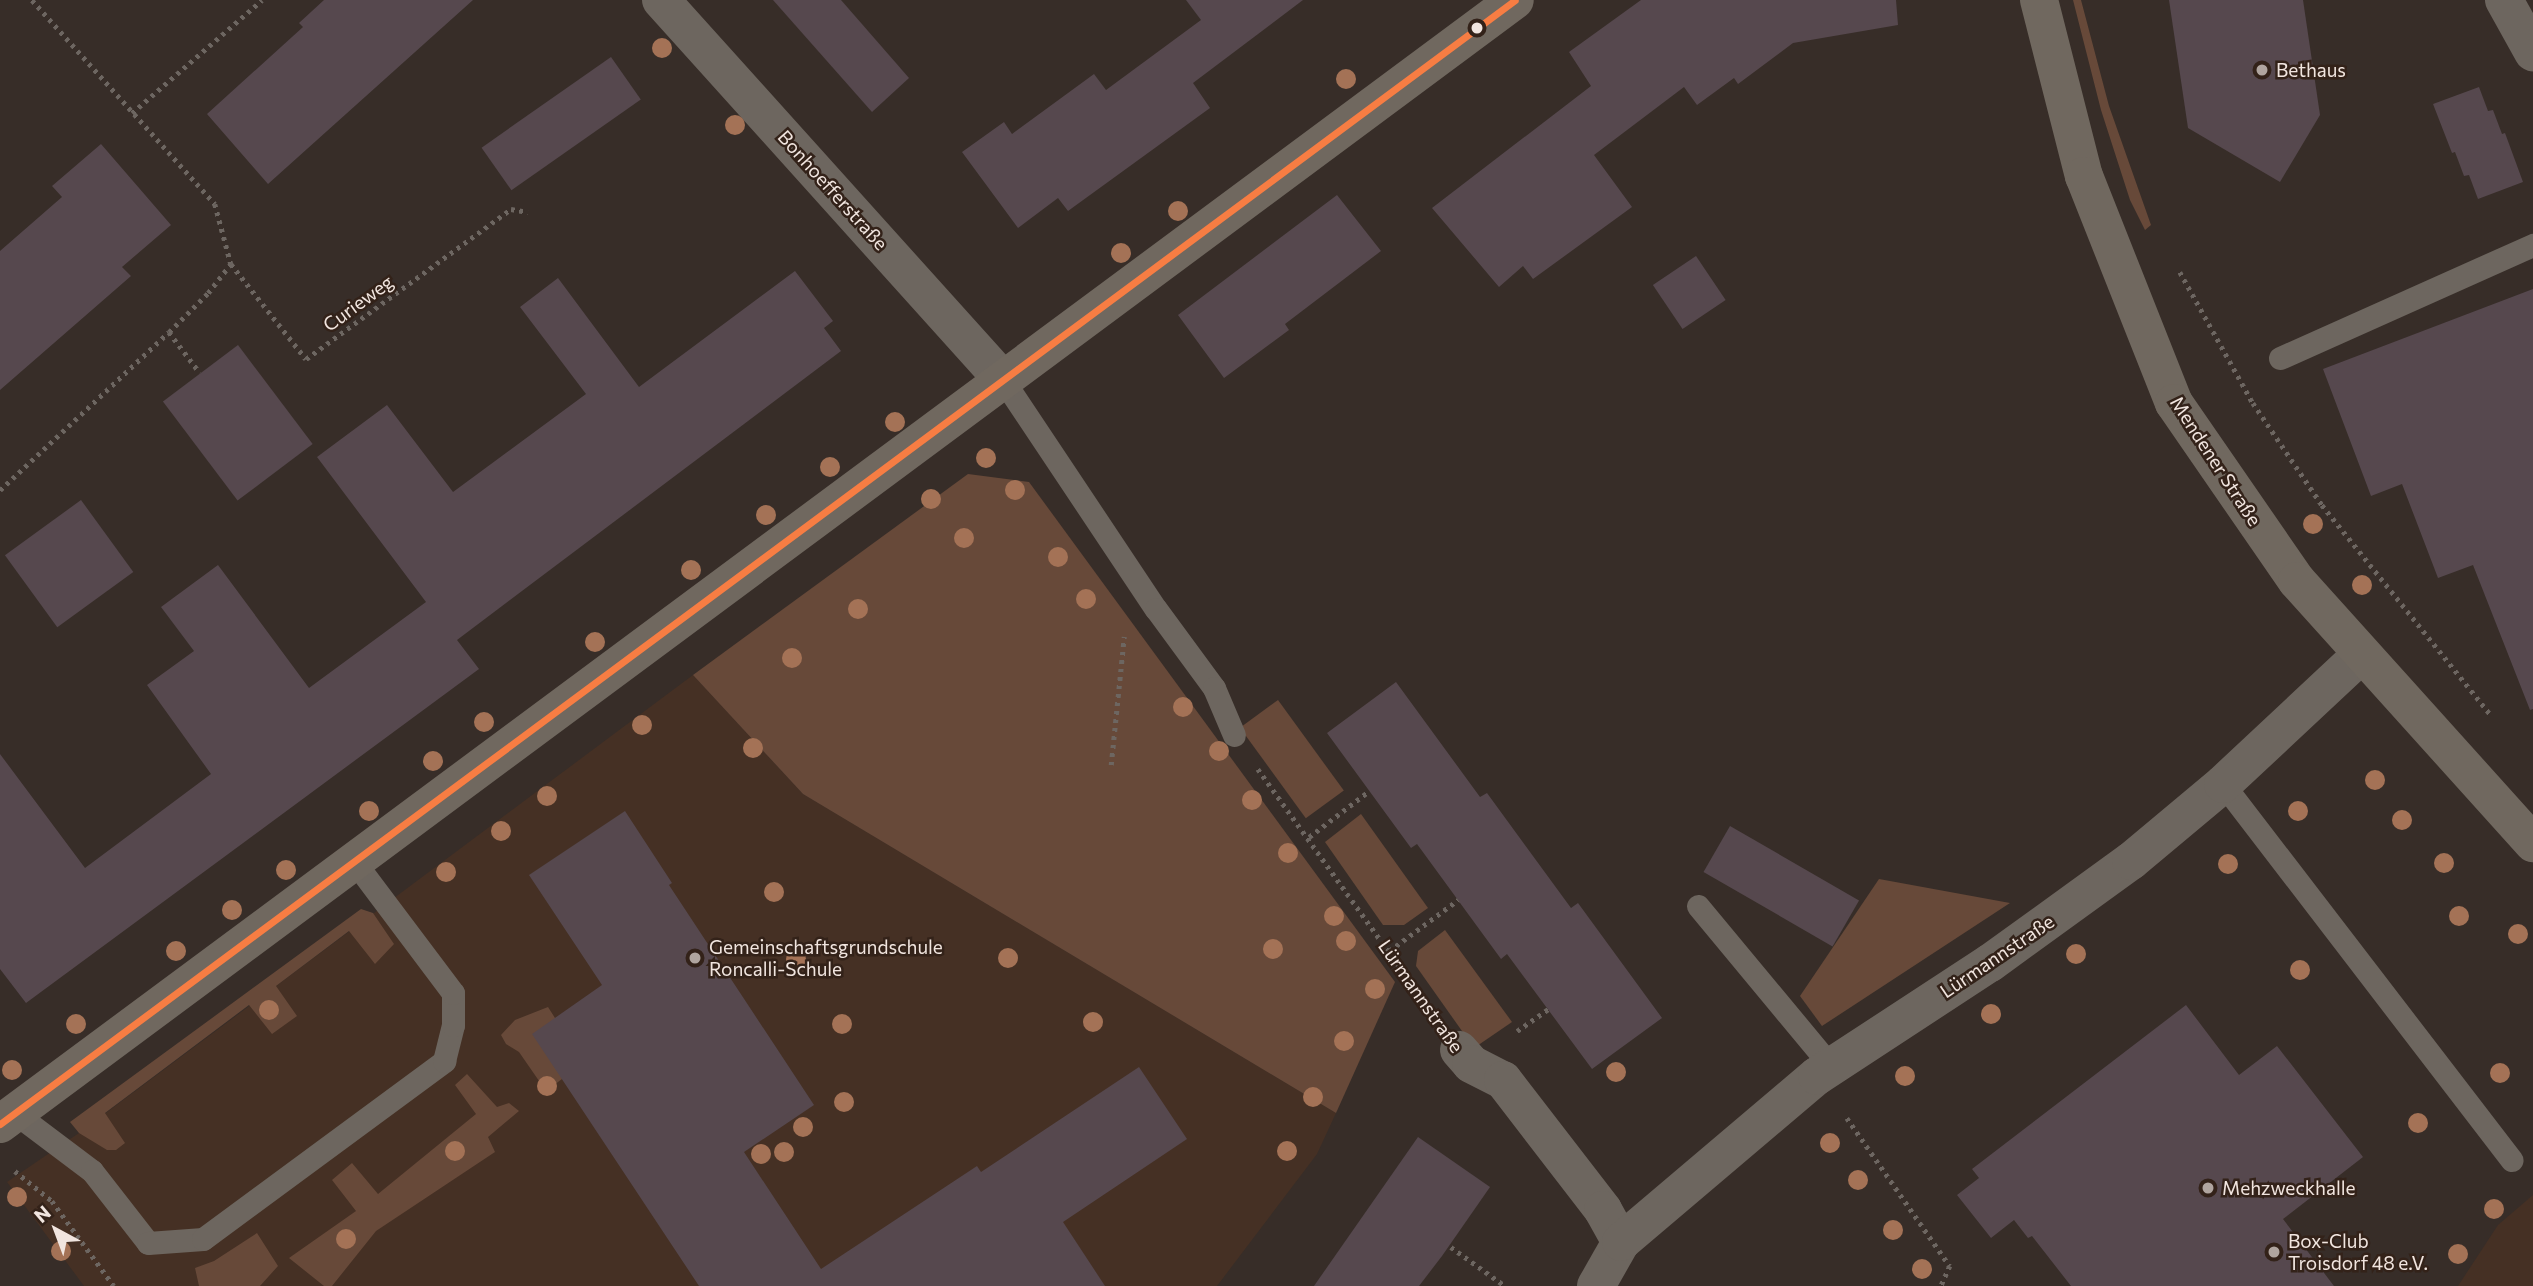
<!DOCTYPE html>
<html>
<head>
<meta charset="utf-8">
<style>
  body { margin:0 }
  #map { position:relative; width:2533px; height:1286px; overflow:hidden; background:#372d28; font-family:Commissioner,sans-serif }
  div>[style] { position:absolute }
  .built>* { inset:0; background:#453024 }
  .green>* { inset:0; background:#674939; transform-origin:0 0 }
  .building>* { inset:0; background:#56484e; transform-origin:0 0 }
  .path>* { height:4.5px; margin-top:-2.25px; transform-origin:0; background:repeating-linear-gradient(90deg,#6d6661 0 3.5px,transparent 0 8.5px) }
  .lane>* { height:23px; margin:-11.5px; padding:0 11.5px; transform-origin:11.5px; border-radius:11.5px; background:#6d665f }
  .street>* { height:38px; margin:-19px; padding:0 19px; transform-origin:19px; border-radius:19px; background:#6d665f }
  .secondary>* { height:38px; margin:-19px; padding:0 19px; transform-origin:19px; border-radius:19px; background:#70685f }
  .bus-1>* { height:7px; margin:-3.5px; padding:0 3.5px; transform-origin:3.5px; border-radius:3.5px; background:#f77d43 }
  .trees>* { width:20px; height:20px; margin:-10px; border-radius:50%; background:#a47256 }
  .dots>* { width:19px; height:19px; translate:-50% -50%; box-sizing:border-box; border:4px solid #332219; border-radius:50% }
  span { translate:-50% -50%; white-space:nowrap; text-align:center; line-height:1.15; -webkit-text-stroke:5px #332219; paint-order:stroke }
  .poi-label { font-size:19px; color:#f1e5df }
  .left { translate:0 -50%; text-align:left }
  .street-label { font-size:19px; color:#f1e5df }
  .north { position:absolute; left:21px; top:1195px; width:70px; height:70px; -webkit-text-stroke:5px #332219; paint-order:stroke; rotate:319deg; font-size:19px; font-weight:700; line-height:28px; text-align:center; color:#f1e5df }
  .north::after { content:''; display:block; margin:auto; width:24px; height:32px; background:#f1e5df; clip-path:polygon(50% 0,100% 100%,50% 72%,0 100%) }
</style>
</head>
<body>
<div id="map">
  <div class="built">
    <i style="clip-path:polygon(693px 675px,803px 794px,1336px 1113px,1317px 1154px,1217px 1286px,84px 1286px,7px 1182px,79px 1133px)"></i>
    <i style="clip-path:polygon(2533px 1195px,2533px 1286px,2458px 1286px,2498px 1225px)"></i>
  </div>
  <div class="green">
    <i style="clip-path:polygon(2073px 0,2081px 0,2109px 106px,2151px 225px,2145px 230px,2130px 200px,2101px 110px)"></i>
    <i style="clip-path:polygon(968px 474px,1029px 482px,1395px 982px,1336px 1113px,803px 794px,693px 675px)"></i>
    <i style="left:1278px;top:700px;width:112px;height:47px;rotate:54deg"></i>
    <i style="clip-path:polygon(1361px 814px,1428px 908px,1404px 925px,1383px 925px,1325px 842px)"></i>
    <i style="clip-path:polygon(1879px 879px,2010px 903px,1822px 1026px,1800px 996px)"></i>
    <i style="clip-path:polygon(361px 909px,373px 913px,394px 944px,375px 964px,349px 931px,276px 986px,297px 1016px,272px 1034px,249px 1005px,105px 1113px,125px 1143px,116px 1150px,107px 1150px,79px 1133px,70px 1122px)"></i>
    <i style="clip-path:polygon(1445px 930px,1512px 1022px,1474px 1048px,1416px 966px,1418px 951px)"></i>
    <i style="clip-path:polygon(548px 1007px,555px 1018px,562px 1079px,546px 1091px,519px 1052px,506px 1044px,501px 1035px,515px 1020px)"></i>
    <i style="clip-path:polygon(467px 1074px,497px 1107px,509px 1103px,519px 1111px,488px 1137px,495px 1152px,376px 1231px,332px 1286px,324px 1286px,289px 1258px,356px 1211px,332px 1180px,352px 1163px,378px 1194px,476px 1114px,455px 1085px)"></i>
    <i style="clip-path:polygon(257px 1233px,278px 1266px,260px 1286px,199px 1286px,195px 1268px,214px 1261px)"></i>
  </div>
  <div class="building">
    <i style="clip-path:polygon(324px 0,473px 0,268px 184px,207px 114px,303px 27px,299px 23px)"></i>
    <i style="clip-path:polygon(773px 0,841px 0,909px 78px,872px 112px)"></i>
    <i style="clip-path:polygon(1186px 0,1303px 0,1193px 83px,1210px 108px,1068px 211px,1058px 198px,1018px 228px,962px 152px,1004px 122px,1012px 134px,1094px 74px,1106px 90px,1201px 20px)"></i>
    <i style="clip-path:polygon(1641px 0,1896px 0,1898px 25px,1793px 43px,1738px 84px,1734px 78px,1697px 105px,1684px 87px,1594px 155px,1632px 207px,1533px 279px,1523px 266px,1499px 287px,1432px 208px,1591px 86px,1569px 52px)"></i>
    <i style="clip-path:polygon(2169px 0,2303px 0,2320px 115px,2280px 182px,2188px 128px)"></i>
    <i style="left:611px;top:57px;width:52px;height:158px;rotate:55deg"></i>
    <i style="clip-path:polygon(2479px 87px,2488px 111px,2493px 110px,2502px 134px,2505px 133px,2523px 182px,2478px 199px,2469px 175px,2464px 176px,2455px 152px,2452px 153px,2433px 104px)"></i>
    <i style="clip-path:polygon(101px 144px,171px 225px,122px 267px,131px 276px,0 390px,0 251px,62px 197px,52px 186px)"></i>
    <i style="clip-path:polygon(1337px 195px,1381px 251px,1285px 324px,1289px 330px,1224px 378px,1178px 315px)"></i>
    <i style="left:1696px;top:256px;width:53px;height:52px;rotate:56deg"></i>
    <i style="clip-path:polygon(795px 271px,833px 321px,824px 328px,841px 351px,457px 640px,479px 669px,26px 1003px,0 969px,0 754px,85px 868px,211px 774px,147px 685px,194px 651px,161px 607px,218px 565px,309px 688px,426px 602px,317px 457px,387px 405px,453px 492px,586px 394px,520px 307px,558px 278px,639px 387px)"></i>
    <i style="clip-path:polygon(2533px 289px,2533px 709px,2530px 710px,2473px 565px,2438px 578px,2402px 484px,2371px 496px,2323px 369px)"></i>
    <i style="left:238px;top:345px;width:124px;height:94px;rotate:53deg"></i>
    <i style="left:81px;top:500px;width:89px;height:94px;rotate:54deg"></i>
    <i style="clip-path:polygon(1396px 682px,1480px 797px,1487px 793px,1571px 908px,1578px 903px,1662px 1018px,1592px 1069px,1507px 954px,1501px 959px,1417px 844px,1411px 848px,1327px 733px)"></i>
    <i style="clip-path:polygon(625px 811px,672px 883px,669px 885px,814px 1105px,744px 1152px,821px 1269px,977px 1166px,981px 1172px,1139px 1067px,1187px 1139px,1063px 1222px,1105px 1286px,699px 1286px,532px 1034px,602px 985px,529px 875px)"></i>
    <i style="left:1730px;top:826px;width:149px;height:53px;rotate:30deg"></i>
    <i style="clip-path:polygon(2186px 1005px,2239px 1075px,2277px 1046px,2363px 1157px,2283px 1219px,2334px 1286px,2071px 1286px,2032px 1236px,2028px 1238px,2014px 1220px,1991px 1238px,1957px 1195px,1979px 1178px,1972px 1169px)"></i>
    <i style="clip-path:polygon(1418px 1137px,1490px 1187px,1442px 1256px,1419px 1286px,1314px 1286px)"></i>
  </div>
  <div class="path">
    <i style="left:32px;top:0;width:274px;rotate:48.1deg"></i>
    <i style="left:215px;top:204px;width:62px;rotate:75.1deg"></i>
    <i style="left:231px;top:264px;width:121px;rotate:51.7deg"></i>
    <i style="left:306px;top:359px;width:254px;rotate:-36.2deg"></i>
    <i style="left:511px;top:209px;width:17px;rotate:10deg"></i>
    <i style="left:132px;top:113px;width:172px;rotate:-41deg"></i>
    <i style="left:2180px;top:272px;width:150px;rotate:60.9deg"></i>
    <i style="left:2253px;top:403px;width:123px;rotate:55.9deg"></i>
    <i style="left:2322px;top:505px;width:268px;rotate:51.2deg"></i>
    <i style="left:169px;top:332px;width:51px;rotate:52.9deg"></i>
    <i style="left:0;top:490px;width:231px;rotate:-43.1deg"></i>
    <i style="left:169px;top:332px;width:55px;rotate:-45deg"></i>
    <i style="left:208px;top:293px;width:37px;rotate:-52deg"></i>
    <i style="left:1111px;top:765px;width:129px;rotate:-84.2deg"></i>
    <i style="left:1258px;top:769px;width:295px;rotate:54.4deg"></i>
    <i style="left:1309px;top:837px;width:76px;rotate:-37.5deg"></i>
    <i style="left:1389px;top:951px;width:86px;rotate:-36.5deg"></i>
    <i style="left:1517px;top:1031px;width:38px;rotate:-35deg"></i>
    <i style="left:1847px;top:1118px;width:180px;rotate:55.2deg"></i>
    <i style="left:1950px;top:1266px;width:22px;rotate:114deg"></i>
    <i style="left:15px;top:1171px;width:48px;rotate:39deg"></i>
    <i style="left:52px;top:1201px;width:105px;rotate:53.9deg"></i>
    <i style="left:1451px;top:1247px;width:67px;rotate:35.8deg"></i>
  </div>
  <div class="lane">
    <i style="left:2280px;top:358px;width:277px;rotate:-24.1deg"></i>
    <i style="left:1003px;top:380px;width:275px;rotate:56.3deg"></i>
    <i style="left:1156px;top:609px;width:98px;rotate:53.7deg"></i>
    <i style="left:1214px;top:688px;width:51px;rotate:66.9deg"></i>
    <i style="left:2223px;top:784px;width:474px;rotate:52.5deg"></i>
    <i style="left:1698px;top:906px;width:207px;rotate:50.3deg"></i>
    <i style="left:15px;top:1113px;width:96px;rotate:37deg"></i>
    <i style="left:92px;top:1171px;width:91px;rotate:52.1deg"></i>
    <i style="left:148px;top:1243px;width:55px;rotate:-4.2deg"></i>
    <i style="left:203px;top:1239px;width:300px;rotate:-36.4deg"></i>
    <i style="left:444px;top:1061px;width:37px;rotate:-76deg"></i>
    <i style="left:453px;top:1025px;width:32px;rotate:-90deg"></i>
    <i style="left:453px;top:993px;width:165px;rotate:-126.9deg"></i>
  </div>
  <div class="street">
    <i style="left:661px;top:0;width:511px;rotate:48.01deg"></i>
    <i style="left:2504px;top:0;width:60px;rotate:60.9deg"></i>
    <i style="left:1459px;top:1050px;width:18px;rotate:49deg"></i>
    <i style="left:1471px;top:1064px;width:36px;rotate:27deg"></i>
    <i style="left:1503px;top:1080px;width:164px;rotate:52.4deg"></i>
    <i style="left:1603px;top:1210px;width:37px;rotate:61deg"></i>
    <i style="left:1596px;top:1286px;width:51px;rotate:-60.4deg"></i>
    <i style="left:1621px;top:1242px;width:257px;rotate:-40.3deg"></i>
    <i style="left:1817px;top:1076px;width:207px;rotate:-33.2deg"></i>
    <i style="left:1990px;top:963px;width:174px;rotate:-35.9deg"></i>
    <i style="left:2131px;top:861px;width:120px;rotate:-39.9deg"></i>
    <i style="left:2223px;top:784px;width:189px;rotate:-43.1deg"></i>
  </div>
  <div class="secondary">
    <i style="left:2039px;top:0;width:182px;rotate:75.7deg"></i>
    <i style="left:2084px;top:176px;width:244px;rotate:68.4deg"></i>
    <i style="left:2174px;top:403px;width:216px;rotate:55.4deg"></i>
    <i style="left:2297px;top:581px;width:353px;rotate:48deg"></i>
    <i style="left:0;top:1124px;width:1886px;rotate:-36.57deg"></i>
  </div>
  <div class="bus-1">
    <i style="left:0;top:1124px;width:1886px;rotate:-36.57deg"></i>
  </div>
  <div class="trees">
    <i style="left:662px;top:48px"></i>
    <i style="left:1346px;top:79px"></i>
    <i style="left:735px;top:125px"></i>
    <i style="left:1178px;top:211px"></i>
    <i style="left:1121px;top:253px"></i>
    <i style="left:895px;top:422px"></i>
    <i style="left:986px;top:458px"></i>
    <i style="left:830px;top:467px"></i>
    <i style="left:1015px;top:490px"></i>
    <i style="left:931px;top:499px"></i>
    <i style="left:766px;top:515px"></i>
    <i style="left:2313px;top:524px"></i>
    <i style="left:964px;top:538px"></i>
    <i style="left:1058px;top:557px"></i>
    <i style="left:691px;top:570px"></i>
    <i style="left:2362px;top:585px"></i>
    <i style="left:1086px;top:599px"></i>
    <i style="left:858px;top:609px"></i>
    <i style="left:595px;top:642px"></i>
    <i style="left:792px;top:658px"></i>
    <i style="left:1183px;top:707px"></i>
    <i style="left:484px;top:722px"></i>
    <i style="left:642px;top:725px"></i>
    <i style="left:753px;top:748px"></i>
    <i style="left:1219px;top:751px"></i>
    <i style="left:433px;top:761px"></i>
    <i style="left:2375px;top:780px"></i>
    <i style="left:547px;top:796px"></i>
    <i style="left:1252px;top:800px"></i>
    <i style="left:369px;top:811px"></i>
    <i style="left:2298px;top:811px"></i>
    <i style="left:2402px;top:820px"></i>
    <i style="left:501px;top:831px"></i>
    <i style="left:1288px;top:853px"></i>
    <i style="left:2444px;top:863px"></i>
    <i style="left:2228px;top:864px"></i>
    <i style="left:286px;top:870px"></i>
    <i style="left:446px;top:872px"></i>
    <i style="left:774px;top:892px"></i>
    <i style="left:232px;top:910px"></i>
    <i style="left:1334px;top:916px"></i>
    <i style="left:2459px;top:916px"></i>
    <i style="left:2518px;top:934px"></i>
    <i style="left:1346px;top:941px"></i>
    <i style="left:1273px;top:949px"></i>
    <i style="left:176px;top:951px"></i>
    <i style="left:2076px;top:954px"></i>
    <i style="left:1008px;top:958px"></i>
    <i style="left:796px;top:959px"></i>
    <i style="left:2300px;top:970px"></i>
    <i style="left:1375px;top:989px"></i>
    <i style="left:269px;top:1010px"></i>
    <i style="left:1991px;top:1014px"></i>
    <i style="left:1093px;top:1022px"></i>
    <i style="left:76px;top:1024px"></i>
    <i style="left:842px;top:1024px"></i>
    <i style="left:1344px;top:1041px"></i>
    <i style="left:12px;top:1070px"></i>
    <i style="left:1616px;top:1072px"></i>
    <i style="left:2500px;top:1073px"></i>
    <i style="left:1905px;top:1076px"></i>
    <i style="left:547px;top:1086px"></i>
    <i style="left:1313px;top:1097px"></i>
    <i style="left:844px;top:1102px"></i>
    <i style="left:2418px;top:1123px"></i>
    <i style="left:803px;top:1127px"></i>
    <i style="left:1830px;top:1143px"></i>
    <i style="left:455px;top:1151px"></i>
    <i style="left:1287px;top:1151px"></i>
    <i style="left:784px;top:1152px"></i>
    <i style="left:761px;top:1154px"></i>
    <i style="left:1858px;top:1180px"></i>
    <i style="left:17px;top:1197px"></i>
    <i style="left:2494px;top:1209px"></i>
    <i style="left:1893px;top:1230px"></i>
    <i style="left:346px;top:1239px"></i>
    <i style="left:61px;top:1251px"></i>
    <i style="left:2458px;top:1254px"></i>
    <i style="left:1922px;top:1269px"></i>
  </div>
  <div class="dots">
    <i style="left:1477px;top:28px;background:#f1e5df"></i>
    <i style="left:2262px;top:70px;background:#b0a59f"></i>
    <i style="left:695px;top:958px;background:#b0a59f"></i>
    <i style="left:2208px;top:1188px;background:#b0a59f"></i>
    <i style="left:2274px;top:1252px;background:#b0a59f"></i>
  </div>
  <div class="poi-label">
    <span class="left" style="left:2276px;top:70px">Bethaus</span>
    <span class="left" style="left:709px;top:958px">Gemeinschaftsgrundschule<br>Roncalli-Schule</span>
    <span class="left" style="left:2222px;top:1188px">Mehzweckhalle</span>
    <span class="left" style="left:2288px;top:1252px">Box-Club<br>Troisdorf 48 e.V.</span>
  </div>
  <div class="street-label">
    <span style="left:833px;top:190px;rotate:48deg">Bonhoefferstraße</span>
    <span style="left:358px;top:303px;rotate:-36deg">Curieweg</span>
    <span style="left:2216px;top:461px;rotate:57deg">Mendener Straße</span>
    <span style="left:1997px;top:956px;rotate:-34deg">Lürmannstraße</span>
    <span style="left:1421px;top:996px;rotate:55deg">Lürmannstraße</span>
  </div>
  <div class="north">N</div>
</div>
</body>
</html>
